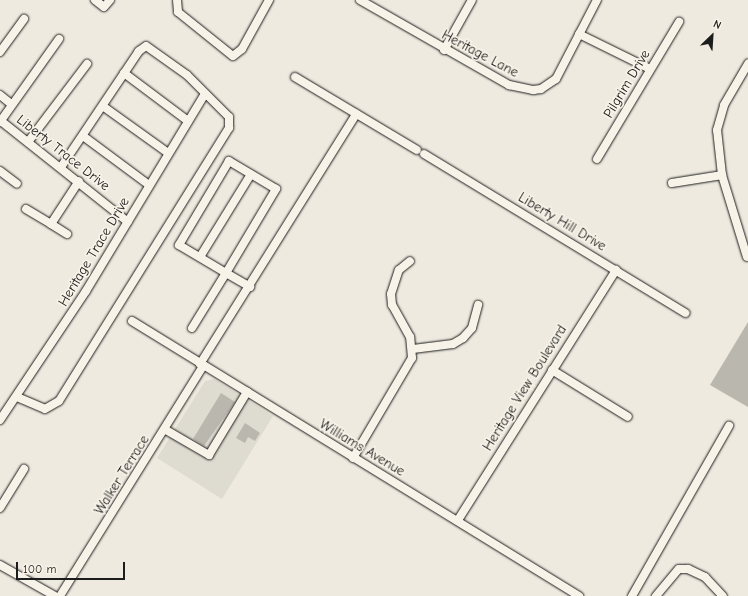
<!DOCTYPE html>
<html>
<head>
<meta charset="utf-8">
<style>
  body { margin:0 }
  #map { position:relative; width:748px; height:596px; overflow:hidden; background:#eeeae0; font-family:"Comic Neue",sans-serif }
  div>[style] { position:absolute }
  .built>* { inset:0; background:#dedbd1 }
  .building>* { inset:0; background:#bab7af }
  .roads { filter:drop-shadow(0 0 1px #1c1c1c) drop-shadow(0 0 1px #1c1c1c) }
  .minor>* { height:8px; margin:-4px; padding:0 4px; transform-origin:4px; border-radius:4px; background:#f7f3e8 }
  span { translate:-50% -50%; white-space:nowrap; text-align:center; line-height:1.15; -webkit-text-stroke:3.5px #f7f3e8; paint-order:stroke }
  .street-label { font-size:14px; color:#1c1c1c }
  .north { position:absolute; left:692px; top:16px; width:40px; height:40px; -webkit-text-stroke:3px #f7f3e8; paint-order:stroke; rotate:25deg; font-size:11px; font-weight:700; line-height:16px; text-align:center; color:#1c1c1c }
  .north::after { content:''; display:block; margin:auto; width:14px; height:18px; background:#1c1c1c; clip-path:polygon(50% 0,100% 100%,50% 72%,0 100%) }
  .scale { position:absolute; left:16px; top:562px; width:109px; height:18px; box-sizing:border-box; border:2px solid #1c1c1c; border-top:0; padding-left:5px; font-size:12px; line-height:14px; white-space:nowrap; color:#1c1c1c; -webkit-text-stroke:3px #f7f3e8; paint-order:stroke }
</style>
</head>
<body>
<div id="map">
  <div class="built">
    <i style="clip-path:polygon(214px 379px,273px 416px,222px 499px,157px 458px,205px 381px)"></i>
  </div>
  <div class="building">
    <i style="clip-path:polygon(748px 322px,748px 407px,710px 385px)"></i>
    <i style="clip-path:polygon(221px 393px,235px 402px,204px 446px,193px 439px)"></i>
    <i style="clip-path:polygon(245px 423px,260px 433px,255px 441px,248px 437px,245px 443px,236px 438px)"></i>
  </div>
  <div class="roads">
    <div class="minor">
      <i style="left:95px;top:0;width:11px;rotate:38deg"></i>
      <i style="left:104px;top:7px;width:9px;rotate:-49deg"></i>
      <i style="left:177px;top:0;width:12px;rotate:85deg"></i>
      <i style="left:178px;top:12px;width:70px;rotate:38.7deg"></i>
      <i style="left:233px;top:56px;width:11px;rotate:-38deg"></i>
      <i style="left:242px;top:49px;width:56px;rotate:-61.1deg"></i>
      <i style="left:360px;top:0;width:172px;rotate:29.7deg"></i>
      <i style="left:509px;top:85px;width:25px;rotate:12deg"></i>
      <i style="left:533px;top:90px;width:8px;rotate:-7deg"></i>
      <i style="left:541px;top:89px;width:18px;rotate:-34deg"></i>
      <i style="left:556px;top:79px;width:89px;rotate:-62.6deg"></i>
      <i style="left:579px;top:34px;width:79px;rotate:26.2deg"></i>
      <i style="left:444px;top:50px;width:57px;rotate:-60.8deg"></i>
      <i style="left:0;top:52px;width:41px;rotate:-54deg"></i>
      <i style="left:124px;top:73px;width:80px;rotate:36.9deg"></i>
      <i style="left:295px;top:77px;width:142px;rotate:30.9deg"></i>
      <i style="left:0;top:95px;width:13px;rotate:39deg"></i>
      <i style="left:104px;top:107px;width:79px;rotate:35.7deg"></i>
      <i style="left:1px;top:121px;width:162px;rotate:38.5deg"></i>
      <i style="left:0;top:122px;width:102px;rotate:-54.6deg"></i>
      <i style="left:83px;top:136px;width:82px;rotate:36.6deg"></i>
      <i style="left:28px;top:142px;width:98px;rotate:-52.9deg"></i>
      <i style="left:424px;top:154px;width:306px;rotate:31.3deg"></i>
      <i style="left:597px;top:159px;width:160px;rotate:-59.1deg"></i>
      <i style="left:0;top:171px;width:21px;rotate:37deg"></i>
      <i style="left:672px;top:183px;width:51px;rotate:-9.1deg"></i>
      <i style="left:26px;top:209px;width:29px;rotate:31deg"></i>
      <i style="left:51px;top:224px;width:51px;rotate:-56.9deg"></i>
      <i style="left:51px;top:224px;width:19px;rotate:32deg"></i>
      <i style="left:200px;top:257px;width:97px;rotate:-58.4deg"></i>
      <i style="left:747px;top:257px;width:86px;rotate:-107deg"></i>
      <i style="left:722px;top:175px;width:45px;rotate:-96.3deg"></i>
      <i style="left:717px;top:130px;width:26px;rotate:-74deg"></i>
      <i style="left:724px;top:105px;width:48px;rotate:-59.7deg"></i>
      <i style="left:132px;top:321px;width:525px;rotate:31.6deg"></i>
      <i style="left:192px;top:328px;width:65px;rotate:-58.3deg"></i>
      <i style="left:226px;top:273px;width:98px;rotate:-59.2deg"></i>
      <i style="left:276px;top:189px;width:55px;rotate:-149.2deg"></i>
      <i style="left:229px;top:161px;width:98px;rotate:120.8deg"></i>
      <i style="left:179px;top:245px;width:55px;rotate:30.8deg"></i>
      <i style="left:226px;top:273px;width:28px;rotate:30deg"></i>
      <i style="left:413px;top:349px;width:40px;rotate:-7.1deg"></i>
      <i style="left:453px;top:344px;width:12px;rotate:-31deg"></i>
      <i style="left:463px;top:338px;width:13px;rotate:-48deg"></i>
      <i style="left:472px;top:328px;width:24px;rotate:-75deg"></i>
      <i style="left:200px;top:364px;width:295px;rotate:-58deg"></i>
      <i style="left:552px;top:370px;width:89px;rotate:31.7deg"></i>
      <i style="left:17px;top:397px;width:30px;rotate:23deg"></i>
      <i style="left:45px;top:409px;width:16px;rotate:-30deg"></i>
      <i style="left:59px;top:401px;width:322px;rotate:-58.1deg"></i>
      <i style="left:229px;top:128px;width:11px;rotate:-90deg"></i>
      <i style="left:229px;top:117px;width:59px;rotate:-135deg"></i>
      <i style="left:187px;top:75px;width:50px;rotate:-144.7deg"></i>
      <i style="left:146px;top:46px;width:9px;rotate:144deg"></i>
      <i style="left:139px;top:51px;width:140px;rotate:123.9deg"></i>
      <i style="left:0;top:420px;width:155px;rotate:-56.3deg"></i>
      <i style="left:86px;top:291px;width:230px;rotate:-58.9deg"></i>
      <i style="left:166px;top:430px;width:50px;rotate:30.2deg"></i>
      <i style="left:209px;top:455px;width:74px;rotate:-58.9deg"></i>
      <i style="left:353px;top:458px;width:116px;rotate:-59.5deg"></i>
      <i style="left:412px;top:358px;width:21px;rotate:-95deg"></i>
      <i style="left:410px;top:337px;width:37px;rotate:-119deg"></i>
      <i style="left:392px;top:305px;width:11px;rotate:-95deg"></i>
      <i style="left:391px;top:294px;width:25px;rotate:-72deg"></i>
      <i style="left:399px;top:270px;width:14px;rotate:-39deg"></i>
      <i style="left:0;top:508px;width:46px;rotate:-58.4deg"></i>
      <i style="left:458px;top:520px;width:296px;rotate:-57.7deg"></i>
      <i style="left:0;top:565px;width:63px;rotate:29.4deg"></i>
      <i style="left:60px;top:596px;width:271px;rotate:-58.1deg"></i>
      <i style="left:632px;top:596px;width:196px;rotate:-60.3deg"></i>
      <i style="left:656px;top:596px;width:35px;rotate:-50deg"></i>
      <i style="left:679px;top:569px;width:9px"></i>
      <i style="left:688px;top:569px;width:19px;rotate:25deg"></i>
      <i style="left:705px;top:577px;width:26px;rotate:47deg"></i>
    </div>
  </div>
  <div class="street-label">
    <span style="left:480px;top:54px;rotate:28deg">Heritage Lane</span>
    <span style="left:627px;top:84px;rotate:-59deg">Pilgrim Drive</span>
    <span style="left:63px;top:153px;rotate:38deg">Liberty Trace Drive</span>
    <span style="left:562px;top:222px;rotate:31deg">Liberty Hill Drive</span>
    <span style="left:94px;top:252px;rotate:-59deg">Heritage Trace Drive</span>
    <span style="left:525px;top:388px;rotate:-58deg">Heritage View Boulevard</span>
    <span style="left:362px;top:448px;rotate:31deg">Williams Avenue</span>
    <span style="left:122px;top:475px;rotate:-58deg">Walker Terrace</span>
  </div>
  <div class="north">N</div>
  <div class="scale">100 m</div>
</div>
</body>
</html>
